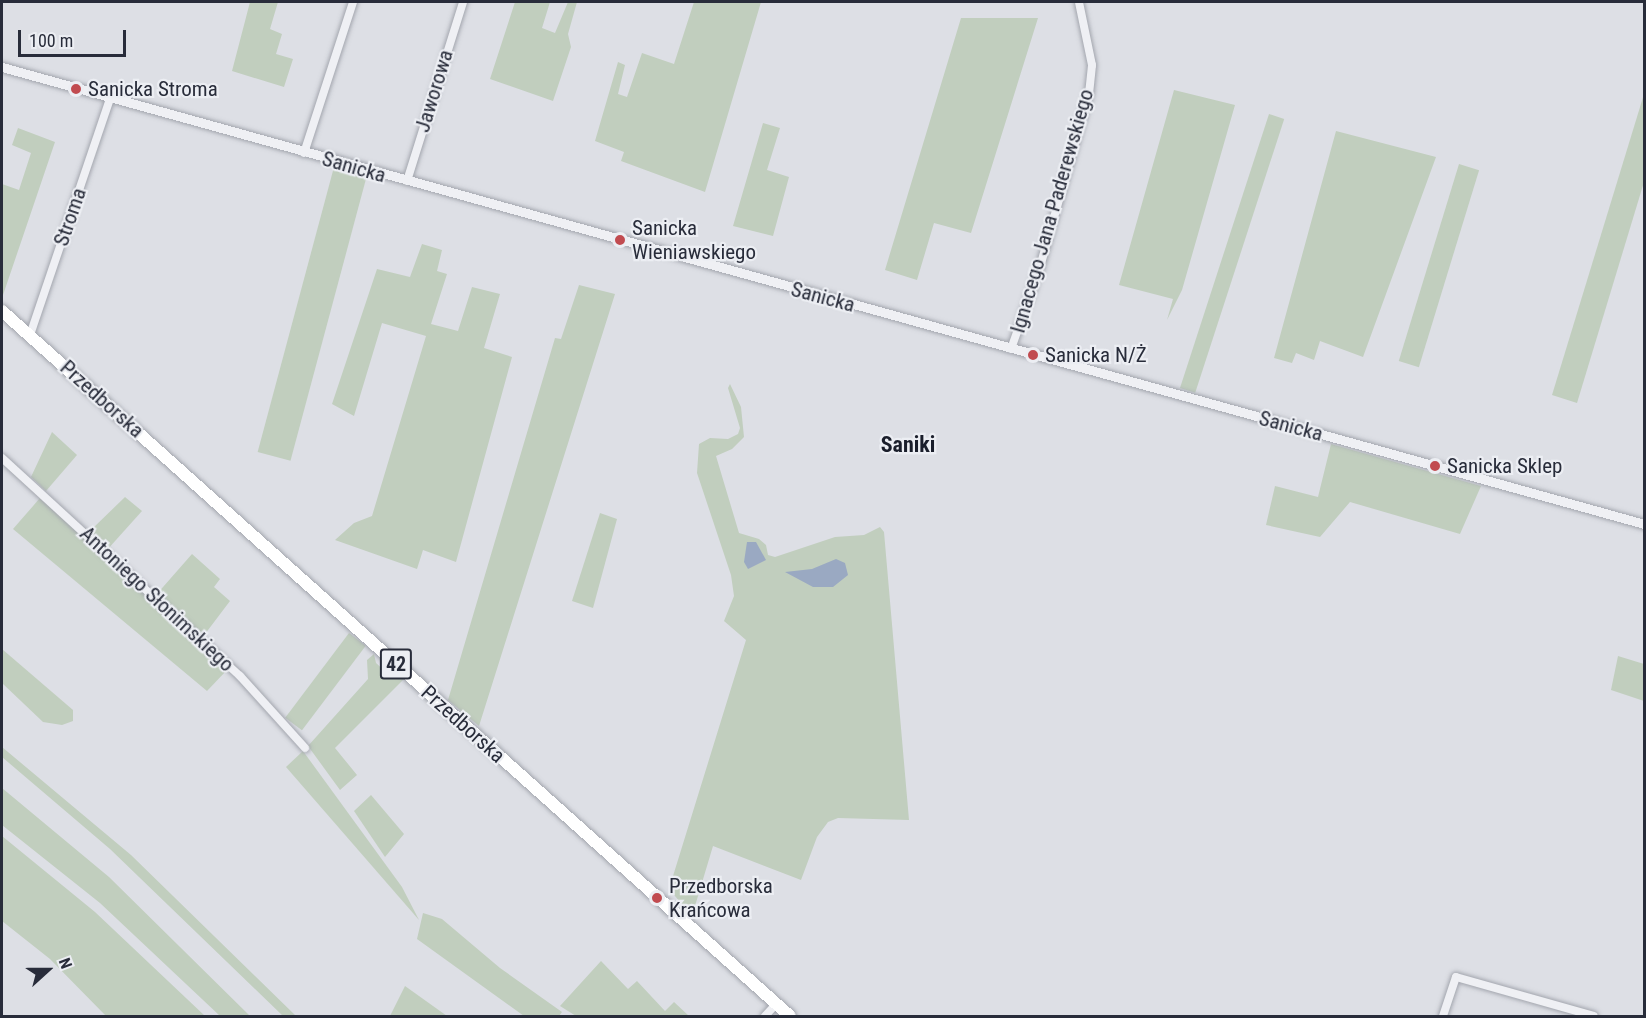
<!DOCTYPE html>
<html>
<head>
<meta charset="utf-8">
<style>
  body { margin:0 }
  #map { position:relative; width:1646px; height:1018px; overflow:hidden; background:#dddfe5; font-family:"Roboto Condensed",sans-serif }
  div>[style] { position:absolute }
  .green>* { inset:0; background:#c1cebe; transform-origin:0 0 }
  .water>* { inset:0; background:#9aa9c2 }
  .roads { filter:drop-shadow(0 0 2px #a3a6ae) drop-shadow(0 0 2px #a3a6ae) }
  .minor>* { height:8px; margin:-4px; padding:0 4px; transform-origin:4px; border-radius:4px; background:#eff0f4 }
  .tertiary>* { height:9px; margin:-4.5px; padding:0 4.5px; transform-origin:4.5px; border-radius:4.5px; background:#eff0f4 }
  .primary>* { height:12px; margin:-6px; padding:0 6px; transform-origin:6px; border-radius:6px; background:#fff }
  .dots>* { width:16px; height:16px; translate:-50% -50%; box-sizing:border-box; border:3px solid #eceef3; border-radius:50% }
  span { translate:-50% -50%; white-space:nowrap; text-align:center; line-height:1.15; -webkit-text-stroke:4.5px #eceef3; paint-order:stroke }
  .shield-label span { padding:2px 4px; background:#eceef3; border:2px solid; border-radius:4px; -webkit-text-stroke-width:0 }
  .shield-label { font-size:20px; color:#282c3a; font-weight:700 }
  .poi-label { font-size:21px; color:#282c3a }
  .left { translate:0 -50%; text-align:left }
  .street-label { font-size:21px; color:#282c3a }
  .neighbourhood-label { font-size:22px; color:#1a1e2b; font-weight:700 }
  .frame { position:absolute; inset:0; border:3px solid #282c3a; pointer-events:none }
  .north { position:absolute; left:18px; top:940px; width:60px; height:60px; -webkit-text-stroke:4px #eceef3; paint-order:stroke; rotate:69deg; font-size:16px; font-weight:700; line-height:24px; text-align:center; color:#282c3a }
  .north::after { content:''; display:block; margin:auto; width:21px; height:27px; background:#282c3a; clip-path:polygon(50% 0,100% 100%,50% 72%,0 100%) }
  .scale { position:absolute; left:18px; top:30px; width:108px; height:27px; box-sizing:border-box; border:3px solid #282c3a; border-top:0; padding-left:8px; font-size:18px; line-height:21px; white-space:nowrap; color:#282c3a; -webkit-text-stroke:4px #eceef3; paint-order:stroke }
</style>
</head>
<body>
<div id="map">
  <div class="green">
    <i style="clip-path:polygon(250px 2px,278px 2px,270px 29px,282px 34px,276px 54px,293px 59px,284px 87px,232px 71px)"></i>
    <i style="clip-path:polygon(515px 2px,550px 2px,542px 28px,555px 33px,568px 2px,577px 2px,568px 34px,571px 47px,553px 101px,490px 79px)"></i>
    <i style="clip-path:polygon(694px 2px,761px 2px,705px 192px,621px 161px,624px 152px,595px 141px,618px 62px,625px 65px,618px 94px,627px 97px,642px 53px,674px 64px)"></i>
    <i style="clip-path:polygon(961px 18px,1038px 18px,971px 233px,934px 223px,917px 280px,885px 270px)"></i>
    <i style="clip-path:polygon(1174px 90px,1235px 105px,1182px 290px,1167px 320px,1173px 299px,1119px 285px)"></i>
    <i style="clip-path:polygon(1644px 94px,1644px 182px,1577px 403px,1552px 395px)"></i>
    <i style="left:1269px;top:114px;width:16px;height:288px;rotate:18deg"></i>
    <i style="clip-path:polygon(763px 123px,780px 128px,767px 170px,789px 177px,773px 236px,733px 226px)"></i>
    <i style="clip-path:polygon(18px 128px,55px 142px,2px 298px,2px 184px,19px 190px,31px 153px,12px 145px)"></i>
    <i style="clip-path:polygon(1336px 131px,1436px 157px,1363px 357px,1320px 341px,1314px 360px,1296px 353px,1292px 363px,1274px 358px)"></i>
    <i style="left:1459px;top:164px;width:21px;height:206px;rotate:17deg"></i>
    <i style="left:334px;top:167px;width:34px;height:295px;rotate:15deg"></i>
    <i style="clip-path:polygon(422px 244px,442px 250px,437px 271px,447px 274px,431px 324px,458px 331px,472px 287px,500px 294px,484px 348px,512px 357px,456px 562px,423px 550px,417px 569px,335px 540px,354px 523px,372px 516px,426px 336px,382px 323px,354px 416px,332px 404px,377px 269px,410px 277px)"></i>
    <i style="clip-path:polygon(579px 285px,615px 294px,479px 726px,448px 700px,555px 338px,561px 339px)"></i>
    <i style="clip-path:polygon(730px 384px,741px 407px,744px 437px,732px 449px,716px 456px,739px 533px,759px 539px,766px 545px,768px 555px,775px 557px,835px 537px,864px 535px,880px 527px,884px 532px,909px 820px,838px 818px,828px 822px,817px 837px,801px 880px,713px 846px,692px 916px,669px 889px,746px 640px,724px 621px,734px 596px,731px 575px,697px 473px,699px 444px,710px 438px,728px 439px,738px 434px,740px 428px,728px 388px)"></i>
    <i style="clip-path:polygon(52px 432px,77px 455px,46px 491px,31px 477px)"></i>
    <i style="clip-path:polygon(1331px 444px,1481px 486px,1460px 534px,1350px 502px,1320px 537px,1266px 525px,1275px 486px,1318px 497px)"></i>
    <i style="clip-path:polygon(125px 497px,142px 511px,107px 550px,91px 530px)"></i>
    <i style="clip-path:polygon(40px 498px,227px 670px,207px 691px,13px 529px)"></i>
    <i style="clip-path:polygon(600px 513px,617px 519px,593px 608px,572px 601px)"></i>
    <i style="clip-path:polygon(192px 554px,220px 579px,214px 587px,230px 601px,202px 638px,156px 595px)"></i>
    <i style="left:349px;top:633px;width:21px;height:106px;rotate:37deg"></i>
    <i style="clip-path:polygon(2px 649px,73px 710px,73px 721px,62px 725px,43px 722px,2px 683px)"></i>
    <i style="clip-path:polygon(374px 654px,376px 663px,389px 675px,404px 679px,335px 748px,357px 775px,340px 790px,308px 746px,368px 679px,367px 660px)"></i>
    <i style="clip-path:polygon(1618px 656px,1644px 664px,1644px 701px,1611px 690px)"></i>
    <i style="clip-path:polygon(2px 747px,131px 855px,296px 1016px,283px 1016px,110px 849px,2px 757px)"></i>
    <i style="clip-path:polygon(303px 751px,402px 887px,419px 920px,286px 767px)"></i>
    <i style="clip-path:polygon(2px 788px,109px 877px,250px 1016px,220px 1016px,100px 903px,2px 825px)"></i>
    <i style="clip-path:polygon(371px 795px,404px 834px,385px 857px,354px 811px)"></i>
    <i style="clip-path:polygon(2px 836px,95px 912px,205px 1016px,106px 1016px,50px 959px,2px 921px)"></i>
    <i style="clip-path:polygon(423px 913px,442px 919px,500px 968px,562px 1012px,559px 1016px,524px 1016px,417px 939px)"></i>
    <i style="clip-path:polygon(601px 961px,628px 989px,637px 981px,665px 1011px,674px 1002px,689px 1016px,576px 1016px,560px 1006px)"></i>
    <i style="clip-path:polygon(405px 986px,447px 1016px,390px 1016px)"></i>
  </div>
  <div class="water">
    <i style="clip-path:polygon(747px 542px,756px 542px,766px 560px,748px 569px,744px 562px)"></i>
    <i style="clip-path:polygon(836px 559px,845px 563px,848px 575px,833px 587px,813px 587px,785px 572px,812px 569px)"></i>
  </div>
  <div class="roads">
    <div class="minor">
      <i style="left:304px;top:153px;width:159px;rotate:-72deg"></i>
      <i style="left:407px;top:181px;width:188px;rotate:-72.6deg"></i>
      <i style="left:30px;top:335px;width:250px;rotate:-71.3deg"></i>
      <i style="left:1011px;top:349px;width:87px;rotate:-70.5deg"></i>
      <i style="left:1040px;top:267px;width:180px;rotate:-74.2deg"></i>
      <i style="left:1089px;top:94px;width:29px;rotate:-84deg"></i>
      <i style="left:1092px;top:65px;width:64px;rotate:-101.7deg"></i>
      <i style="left:2px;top:458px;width:323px;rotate:42.5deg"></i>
      <i style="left:240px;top:676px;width:97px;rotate:47.9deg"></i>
      <i style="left:765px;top:1016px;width:16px;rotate:-47deg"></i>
      <i style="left:1443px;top:1016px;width:41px;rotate:-71.6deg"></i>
      <i style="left:1456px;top:977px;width:143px;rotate:15.8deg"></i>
    </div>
    <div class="tertiary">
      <i style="left:2px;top:67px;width:1704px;rotate:15.55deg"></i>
    </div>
    <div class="primary">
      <i style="left:2px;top:311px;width:1057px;rotate:41.82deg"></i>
    </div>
  </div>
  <div class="dots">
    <i style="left:76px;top:89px;background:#c14b50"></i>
    <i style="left:620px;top:240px;background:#c14b50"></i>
    <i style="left:1033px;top:355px;background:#c14b50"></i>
    <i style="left:1435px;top:466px;background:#c14b50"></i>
    <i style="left:657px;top:898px;background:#c14b50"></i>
  </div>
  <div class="shield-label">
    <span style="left:396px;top:664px">42</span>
  </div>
  <div class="poi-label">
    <span class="left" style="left:88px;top:89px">Sanicka Stroma</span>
    <span class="left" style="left:632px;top:240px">Sanicka<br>Wieniawskiego</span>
    <span class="left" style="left:1045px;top:355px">Sanicka N/Ż</span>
    <span class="left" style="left:1447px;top:466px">Sanicka Sklep</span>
    <span class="left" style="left:669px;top:898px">Przedborska<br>Krańcowa</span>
  </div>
  <div class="street-label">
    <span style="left:434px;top:91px;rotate:-73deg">Jaworowa</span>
    <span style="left:354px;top:167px;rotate:16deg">Sanicka</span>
    <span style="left:1052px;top:211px;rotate:-74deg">Ignacego Jana Paderewskiego</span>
    <span style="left:70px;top:217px;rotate:-71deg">Stroma</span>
    <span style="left:823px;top:297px;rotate:15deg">Sanicka</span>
    <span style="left:102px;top:399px;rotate:42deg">Przedborska</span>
    <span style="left:1291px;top:426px;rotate:15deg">Sanicka</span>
    <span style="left:157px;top:599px;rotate:43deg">Antoniego Słonimskiego</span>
    <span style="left:463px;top:724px;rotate:42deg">Przedborska</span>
  </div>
  <div class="neighbourhood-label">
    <span style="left:908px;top:445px">Saniki</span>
  </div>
  <div class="frame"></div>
  <div class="north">N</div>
  <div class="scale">100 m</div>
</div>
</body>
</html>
